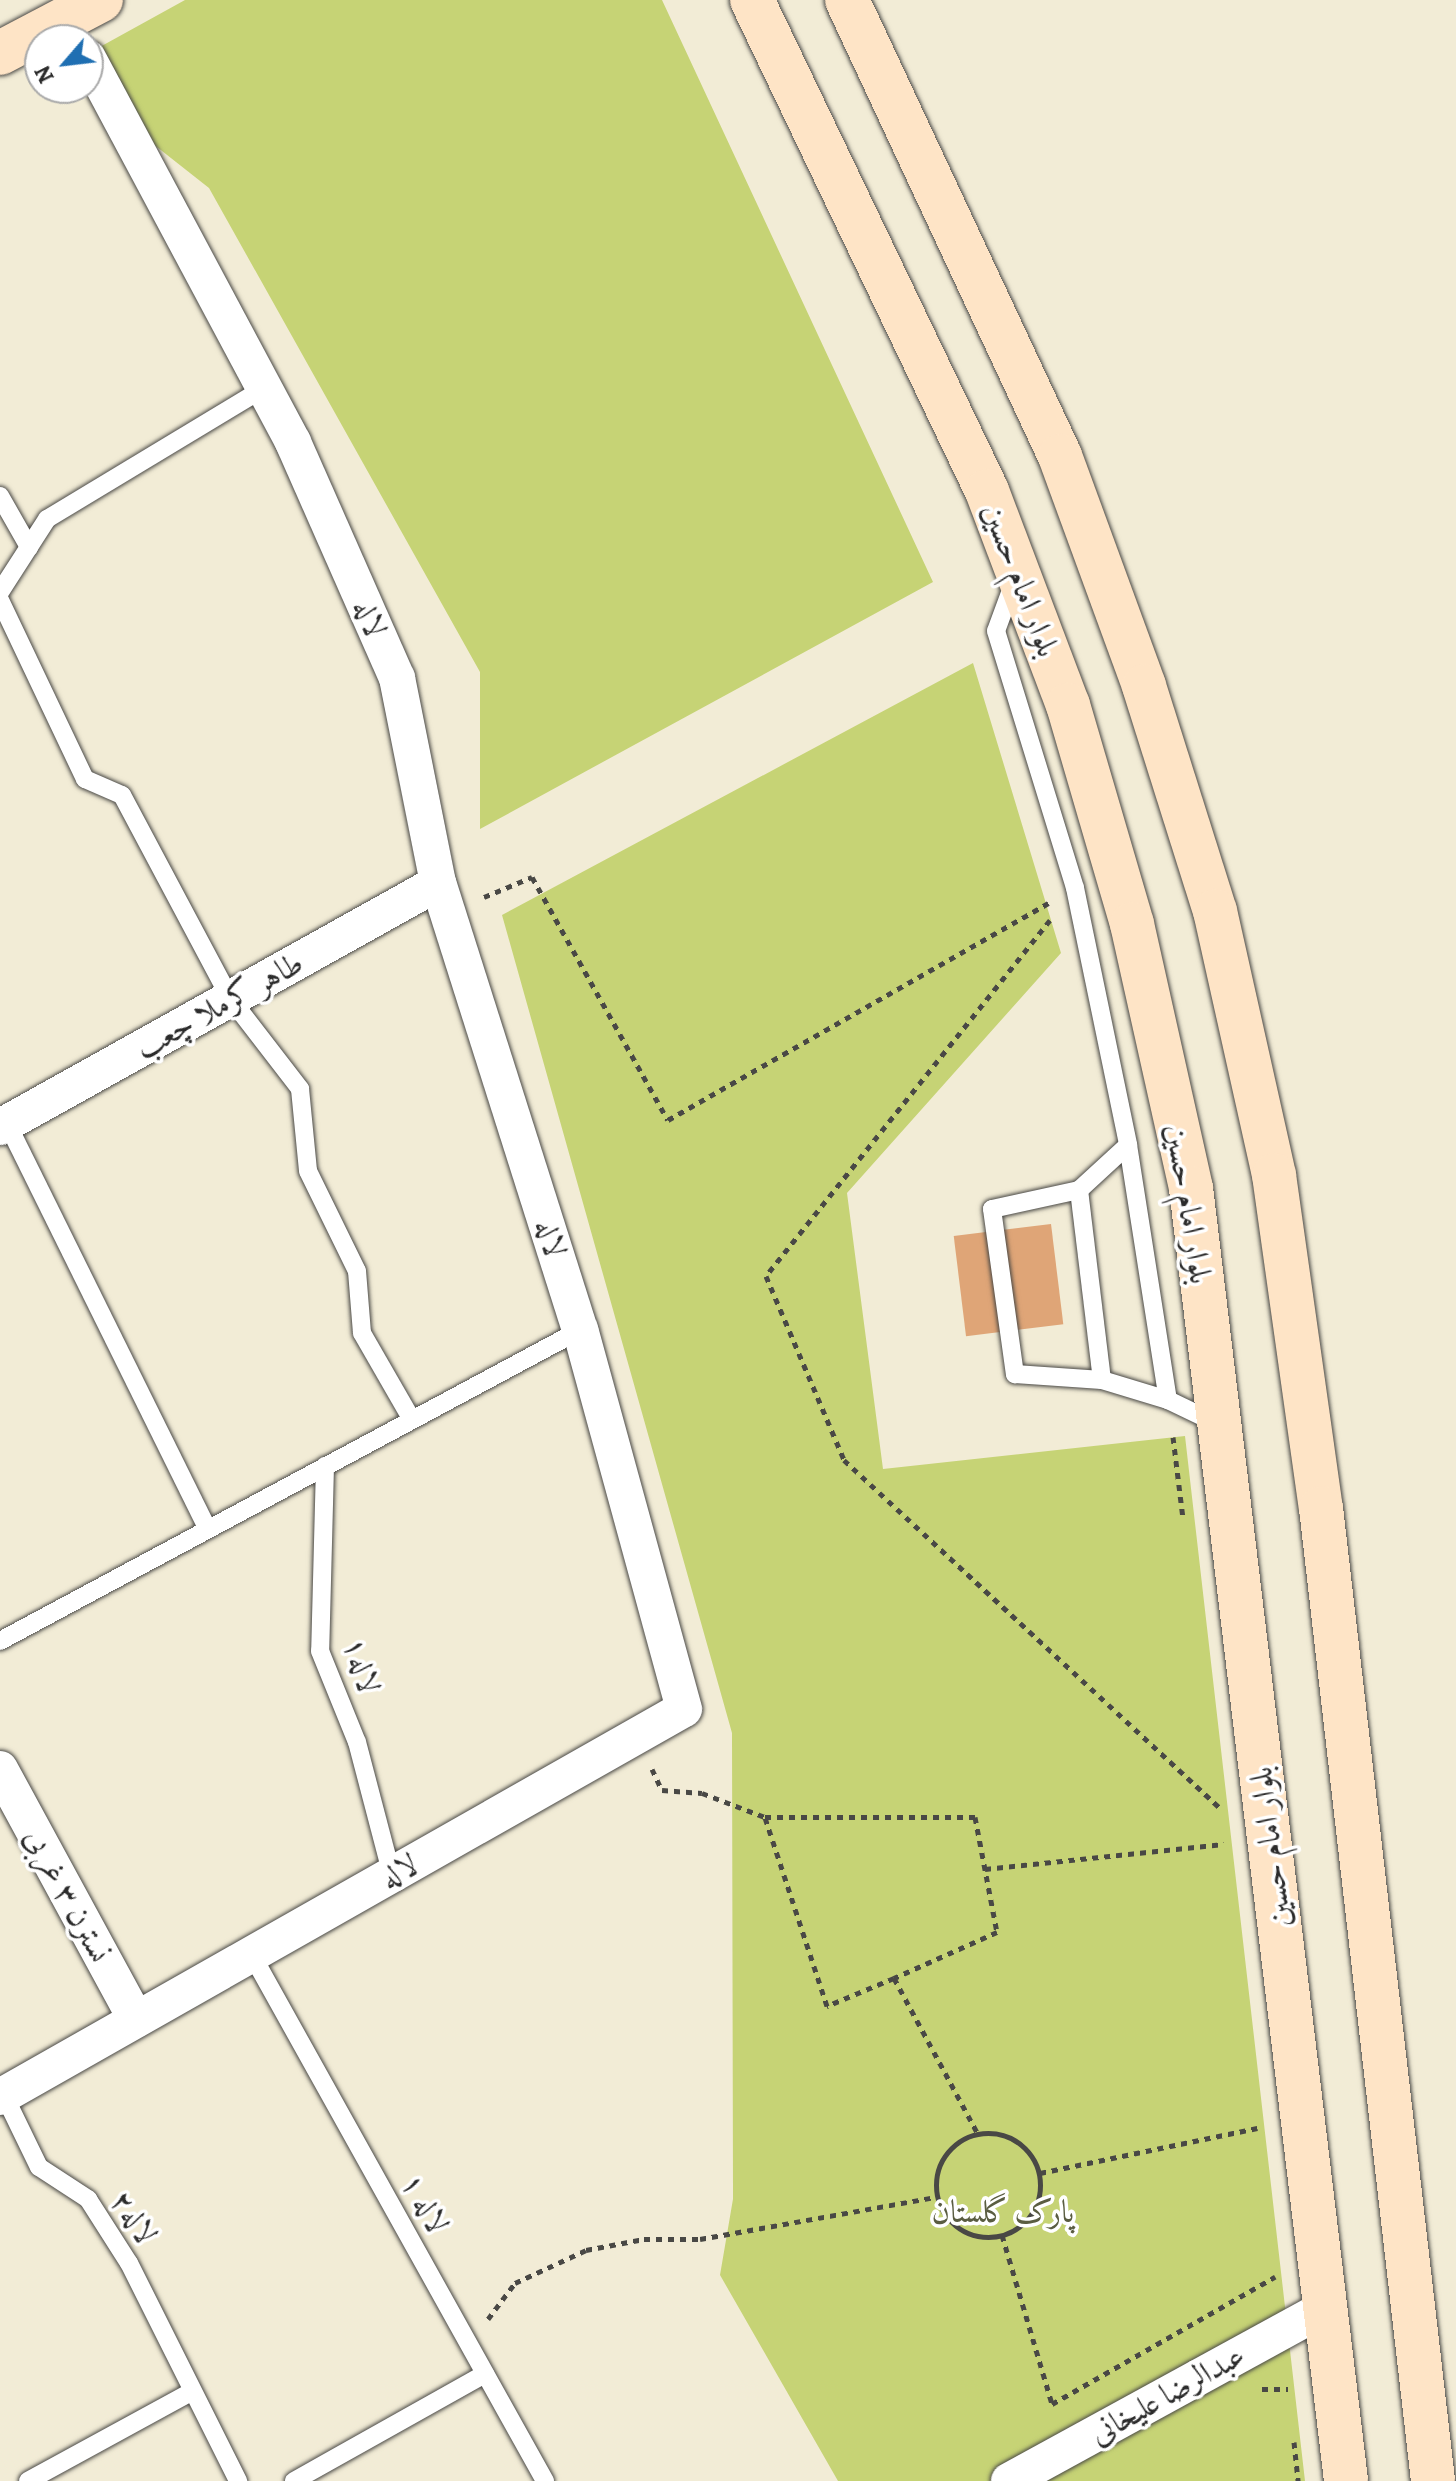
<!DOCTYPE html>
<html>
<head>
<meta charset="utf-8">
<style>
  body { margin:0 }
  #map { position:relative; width:1456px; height:2481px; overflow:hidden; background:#f2ecd6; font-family:Alegreya,Amiri,serif }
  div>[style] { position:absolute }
  .green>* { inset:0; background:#c6d375 }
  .building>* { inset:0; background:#dfa577; transform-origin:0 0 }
  .path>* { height:5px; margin-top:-2.5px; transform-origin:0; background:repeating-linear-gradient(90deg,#494845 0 6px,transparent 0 12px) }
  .path>.ring { margin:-2.5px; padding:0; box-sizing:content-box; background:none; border:5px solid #494845; border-radius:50% }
  .roads { filter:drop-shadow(0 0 2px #494845) drop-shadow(0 0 2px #494845) }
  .service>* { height:18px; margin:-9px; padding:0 9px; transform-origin:9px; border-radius:9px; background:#fff }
  .minor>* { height:36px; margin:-18px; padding:0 18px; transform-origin:18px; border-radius:18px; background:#fff }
  .secondary>* { height:44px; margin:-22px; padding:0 22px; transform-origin:22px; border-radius:22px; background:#fee4c6 }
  span { translate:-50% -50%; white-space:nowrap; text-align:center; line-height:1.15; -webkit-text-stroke:7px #fff; paint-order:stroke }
  .street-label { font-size:32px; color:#2b2b2b }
  .park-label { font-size:32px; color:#5a5d41 }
  .north { position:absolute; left:24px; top:24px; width:80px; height:80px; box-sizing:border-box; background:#fff; border:2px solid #aaa; border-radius:50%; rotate:242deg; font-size:22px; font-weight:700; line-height:32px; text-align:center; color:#2b2b2b }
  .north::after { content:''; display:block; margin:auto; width:28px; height:36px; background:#1f6fb2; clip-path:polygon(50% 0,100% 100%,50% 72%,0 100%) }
</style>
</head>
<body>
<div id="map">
  <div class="green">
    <i style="clip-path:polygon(185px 0,662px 0,933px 582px,480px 829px,480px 672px,209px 188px,143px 136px,98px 48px)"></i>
    <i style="clip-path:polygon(973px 663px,1061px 953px,847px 1193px,883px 1469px,1185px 1436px,1305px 2481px,838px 2481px,720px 2275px,733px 2199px,732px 1733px,502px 915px)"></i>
  </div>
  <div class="building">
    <i style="left:1051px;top:1224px;width:101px;height:98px;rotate:83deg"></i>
  </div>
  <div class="path">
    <i style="left:484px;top:897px;width:52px;rotate:-22.6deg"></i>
    <i style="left:532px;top:877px;width:278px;rotate:60.8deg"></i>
    <i style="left:668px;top:1120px;width:438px;rotate:-29.7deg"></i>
    <i style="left:1050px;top:920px;width:455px;rotate:128.6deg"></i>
    <i style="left:766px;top:1276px;width:200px;rotate:67deg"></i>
    <i style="left:844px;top:1460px;width:511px;rotate:42.78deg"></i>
    <i style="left:1173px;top:1437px;width:83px;rotate:83deg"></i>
    <i style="left:652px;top:1769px;width:23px;rotate:65deg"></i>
    <i style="left:662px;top:1790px;width:40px;rotate:4.3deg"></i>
    <i style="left:702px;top:1793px;width:67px;rotate:20.9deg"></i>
    <i style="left:985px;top:1869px;width:240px;rotate:-6deg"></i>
    <i style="left:894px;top:1978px;width:73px;rotate:157.3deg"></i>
    <i style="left:827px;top:2006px;width:199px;rotate:-108.2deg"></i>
    <i style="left:765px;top:1817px;width:210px"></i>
    <i style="left:975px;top:1817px;width:117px;rotate:79.2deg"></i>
    <i style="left:997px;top:1932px;width:113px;rotate:155.9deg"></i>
    <i style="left:894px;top:1978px;width:177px;rotate:61.7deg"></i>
    <i class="ring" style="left:936px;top:2133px;width:99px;height:99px"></i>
    <i style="left:1040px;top:2173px;width:222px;rotate:-11.7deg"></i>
    <i style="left:1002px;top:2235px;width:176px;rotate:73.5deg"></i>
    <i style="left:1052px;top:2404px;width:257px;rotate:-29.7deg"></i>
    <i style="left:488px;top:2319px;width:45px;rotate:-53.1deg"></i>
    <i style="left:515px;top:2283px;width:78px;rotate:-24.9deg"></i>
    <i style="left:586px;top:2250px;width:59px;rotate:-10.7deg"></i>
    <i style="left:644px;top:2239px;width:56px"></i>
    <i style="left:700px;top:2239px;width:240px;rotate:-10.1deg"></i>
    <i style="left:1262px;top:2389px;width:26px"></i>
    <i style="left:1294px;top:2442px;width:39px;rotate:84deg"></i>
  </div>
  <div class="roads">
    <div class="service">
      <i style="left:0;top:496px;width:59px;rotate:60.4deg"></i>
      <i style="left:1014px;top:582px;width:52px;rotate:110.2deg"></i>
      <i style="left:996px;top:631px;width:269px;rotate:72.9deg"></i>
      <i style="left:1075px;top:888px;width:262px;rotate:78.3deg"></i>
      <i style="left:1128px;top:1145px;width:258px;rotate:81.1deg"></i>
      <i style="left:1168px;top:1400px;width:53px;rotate:25.6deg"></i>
      <i style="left:0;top:592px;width:87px;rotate:-57.2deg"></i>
      <i style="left:47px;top:519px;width:253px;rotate:-31.1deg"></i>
      <i style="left:0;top:600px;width:198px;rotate:64.6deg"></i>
      <i style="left:85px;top:779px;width:40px;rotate:23.4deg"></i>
      <i style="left:122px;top:795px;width:230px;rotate:62deg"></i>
      <i style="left:230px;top:998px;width:115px;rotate:52.4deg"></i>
      <i style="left:300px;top:1089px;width:82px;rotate:84.4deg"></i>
      <i style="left:308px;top:1171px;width:111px;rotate:63.9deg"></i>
      <i style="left:357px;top:1271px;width:62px;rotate:85.4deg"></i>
      <i style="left:362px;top:1333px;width:100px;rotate:60.1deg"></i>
      <i style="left:7px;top:1123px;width:453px;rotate:63.7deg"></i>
      <i style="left:1128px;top:1145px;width:67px;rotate:137.4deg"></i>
      <i style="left:1079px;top:1190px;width:89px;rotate:167.7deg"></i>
      <i style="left:992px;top:1209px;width:167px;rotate:82.1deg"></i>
      <i style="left:1015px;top:1374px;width:87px;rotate:3.9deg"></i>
      <i style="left:1102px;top:1380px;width:69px;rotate:16.9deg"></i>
      <i style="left:1079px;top:1190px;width:191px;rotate:83.1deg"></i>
      <i style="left:325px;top:1466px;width:185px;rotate:91.5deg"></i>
      <i style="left:320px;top:1651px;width:98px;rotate:67.9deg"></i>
      <i style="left:357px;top:1742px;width:138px;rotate:75.3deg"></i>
      <i style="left:0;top:1641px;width:658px;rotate:-28.2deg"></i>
      <i style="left:252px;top:1955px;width:602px;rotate:60.88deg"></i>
      <i style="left:4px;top:2095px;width:80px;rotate:64.1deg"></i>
      <i style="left:39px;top:2167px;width:59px;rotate:33.1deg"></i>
      <i style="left:88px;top:2199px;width:76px;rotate:57.4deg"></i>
      <i style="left:129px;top:2263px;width:244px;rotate:63.4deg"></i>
      <i style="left:28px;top:2481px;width:186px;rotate:-28.6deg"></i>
      <i style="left:294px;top:2481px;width:219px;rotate:-29.3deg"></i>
    </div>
    <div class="minor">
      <i style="left:0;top:1127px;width:501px;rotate:-29.12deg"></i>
      <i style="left:0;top:1769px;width:285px;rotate:61.5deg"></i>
      <i style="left:0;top:2097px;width:786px;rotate:-29.56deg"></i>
      <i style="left:684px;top:1709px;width:393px;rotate:-105.3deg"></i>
      <i style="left:580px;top:1330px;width:469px;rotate:-107.6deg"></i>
      <i style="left:438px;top:883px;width:209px;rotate:-101.3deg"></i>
      <i style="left:397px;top:678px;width:258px;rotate:-113.8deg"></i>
      <i style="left:293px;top:442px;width:435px;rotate:-118.1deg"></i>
      <i style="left:1009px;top:2481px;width:360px;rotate:-28.7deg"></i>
    </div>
    <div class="secondary">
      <i style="left:752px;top:0;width:544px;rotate:64.42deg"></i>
      <i style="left:987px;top:491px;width:229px;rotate:69.3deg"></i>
      <i style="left:1068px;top:705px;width:228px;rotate:73.7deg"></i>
      <i style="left:1132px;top:924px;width:271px;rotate:77.4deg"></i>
      <i style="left:1191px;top:1188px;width:1302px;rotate:83.16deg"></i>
      <i style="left:847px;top:0;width:503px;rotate:64.96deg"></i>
      <i style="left:1060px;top:456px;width:245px;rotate:69.9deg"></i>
      <i style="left:1144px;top:686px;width:236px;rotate:72.5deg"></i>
      <i style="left:1215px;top:911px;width:271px;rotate:77.4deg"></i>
      <i style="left:1274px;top:1175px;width:336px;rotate:82deg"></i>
      <i style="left:1321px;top:1508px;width:979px;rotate:83.43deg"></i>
      <i style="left:0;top:53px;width:114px;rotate:-27.7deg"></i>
    </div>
  </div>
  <div class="street-label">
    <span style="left:1021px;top:580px;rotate:69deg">بلوار امام حسین</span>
    <span style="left:370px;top:618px;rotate:66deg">لاله</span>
    <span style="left:219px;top:1005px;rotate:-29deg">طاهر کرملا چعب</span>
    <span style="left:1189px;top:1204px;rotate:81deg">بلوار امام حسین</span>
    <span style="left:551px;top:1238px;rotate:72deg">لاله</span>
    <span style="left:362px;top:1665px;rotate:73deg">لاله۱</span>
    <span style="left:1270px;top:1847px;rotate:-97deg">بلوار امام حسین</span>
    <span style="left:399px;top:1871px;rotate:-30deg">لاله</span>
    <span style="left:68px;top:1895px;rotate:62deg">نسترن ۳ غربی</span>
    <span style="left:425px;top:2203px;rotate:61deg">لاله ۱</span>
    <span style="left:134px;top:2217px;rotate:57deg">لاله۲</span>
    <span style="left:1167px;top:2394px;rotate:-29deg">عبدالرضا علیخانی</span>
  </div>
  <div class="park-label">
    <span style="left:1003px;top:2211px">پارک گلستان</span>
  </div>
  <div class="north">N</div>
</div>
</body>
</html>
